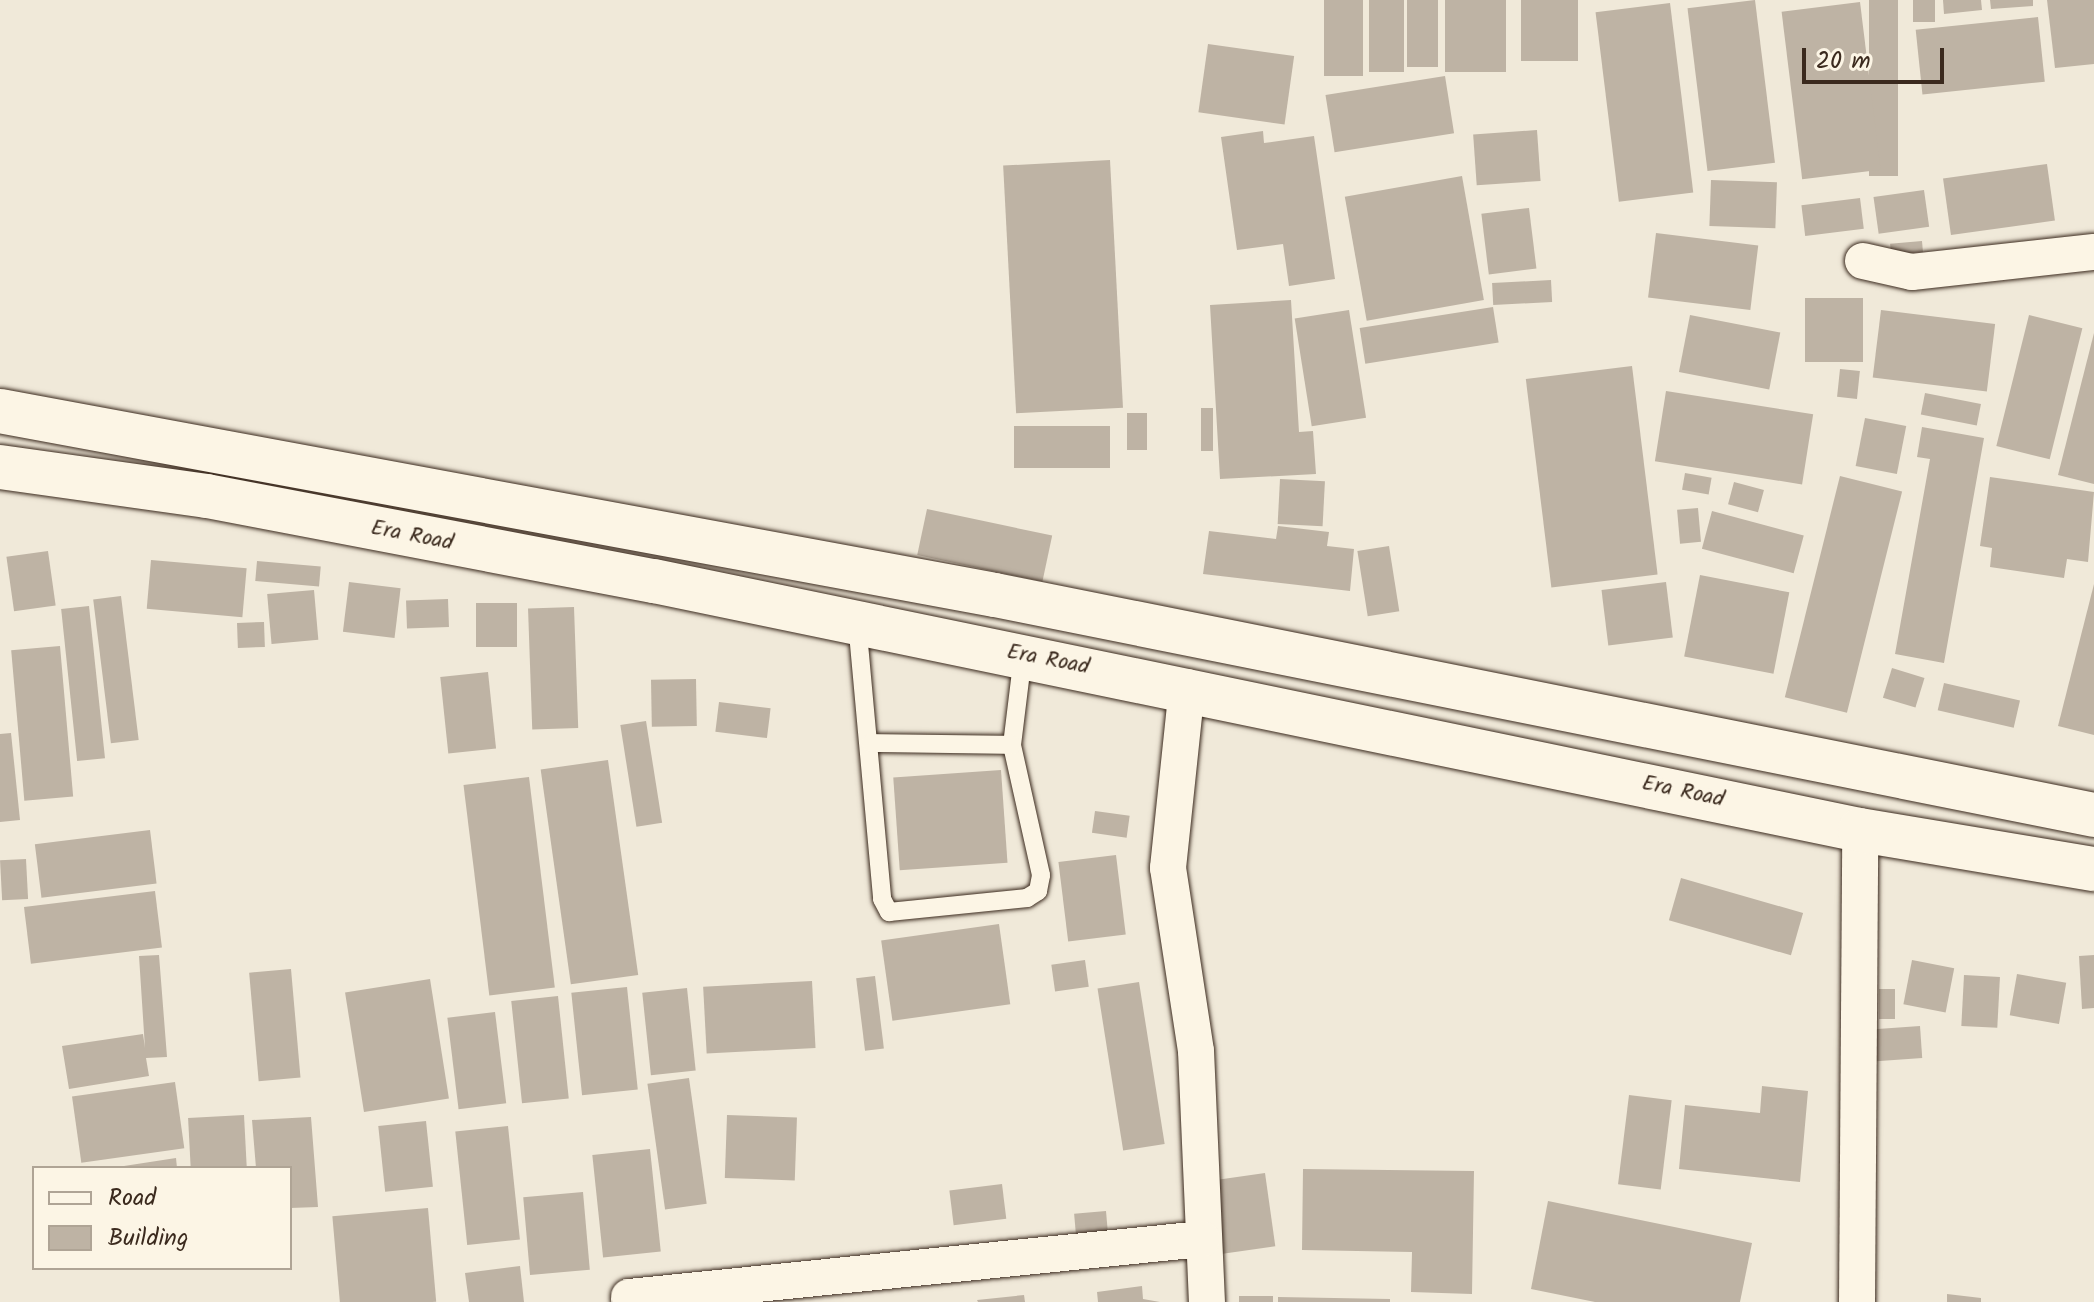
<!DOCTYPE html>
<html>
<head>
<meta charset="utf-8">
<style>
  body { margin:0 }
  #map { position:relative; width:2094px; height:1302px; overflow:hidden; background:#f0e9d9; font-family:Kalam,sans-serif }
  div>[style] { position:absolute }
  .building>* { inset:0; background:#beb3a4; transform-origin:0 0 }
  .roads { filter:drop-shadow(0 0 2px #3b2a1e) drop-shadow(0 0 2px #3b2a1e) }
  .lane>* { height:18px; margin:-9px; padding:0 9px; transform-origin:9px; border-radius:9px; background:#fcf5e5 }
  .street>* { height:36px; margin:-18px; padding:0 18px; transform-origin:18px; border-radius:18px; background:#fcf5e5 }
  .secondary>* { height:44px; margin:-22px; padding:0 22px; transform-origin:22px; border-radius:22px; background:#fcf5e5 }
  span { translate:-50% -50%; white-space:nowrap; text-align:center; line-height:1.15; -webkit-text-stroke:6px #fcf5e5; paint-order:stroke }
  .street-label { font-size:22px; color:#3b2a1e }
  .legend { position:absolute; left:32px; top:1166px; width:260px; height:104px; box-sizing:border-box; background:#fcf5e5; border:2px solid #afa495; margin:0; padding:10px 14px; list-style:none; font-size:24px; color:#3b2a1e }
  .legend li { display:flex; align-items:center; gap:16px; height:40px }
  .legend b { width:40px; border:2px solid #afa495 }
  .scale { position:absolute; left:1802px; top:48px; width:142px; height:36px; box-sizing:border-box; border:4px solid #3b2a1e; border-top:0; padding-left:10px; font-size:24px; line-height:28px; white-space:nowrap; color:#3b2a1e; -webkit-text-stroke:6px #fcf5e5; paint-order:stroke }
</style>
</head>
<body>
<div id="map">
  <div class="building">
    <i style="left:1324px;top:0;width:39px;height:76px"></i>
    <i style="left:1369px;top:0;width:35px;height:72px"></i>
    <i style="left:1407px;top:0;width:31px;height:67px"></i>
    <i style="left:1445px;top:0;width:61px;height:72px"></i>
    <i style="left:1521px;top:0;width:57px;height:61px"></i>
    <i style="left:1755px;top:0;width:164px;height:68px;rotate:83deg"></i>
    <i style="left:1869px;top:0;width:29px;height:176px"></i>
    <i style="left:1913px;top:0;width:22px;height:22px"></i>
    <i style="clip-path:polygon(1943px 0,1981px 0,1982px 10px,1944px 14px)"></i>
    <i style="clip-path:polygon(1990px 0,2033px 0,2033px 6px,1991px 9px)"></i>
    <i style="clip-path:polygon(2047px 0,2094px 0,2094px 64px,2055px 68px)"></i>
    <i style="left:1860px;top:2px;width:169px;height:79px;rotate:83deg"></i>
    <i style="left:1670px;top:3px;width:191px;height:75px;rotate:83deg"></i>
    <i style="left:2038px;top:17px;width:65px;height:123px;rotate:84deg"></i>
    <i style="left:1208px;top:44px;width:87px;height:69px;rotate:8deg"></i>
    <i style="left:1445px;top:76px;width:58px;height:121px;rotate:81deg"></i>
    <i style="left:1537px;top:130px;width:51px;height:64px;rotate:86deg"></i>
    <i style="clip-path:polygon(1263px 131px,1264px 143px,1314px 136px,1335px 279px,1289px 286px,1283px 244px,1237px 250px,1221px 137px)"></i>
    <i style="left:1110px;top:160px;width:248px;height:107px;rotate:87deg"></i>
    <i style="left:2047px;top:164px;width:57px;height:105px;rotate:82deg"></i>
    <i style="left:1462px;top:176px;width:126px;height:119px;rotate:80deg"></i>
    <i style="left:1711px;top:180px;width:66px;height:46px;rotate:2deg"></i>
    <i style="left:1924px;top:190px;width:37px;height:51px;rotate:82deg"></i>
    <i style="left:1860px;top:198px;width:31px;height:59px;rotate:83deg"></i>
    <i style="left:1529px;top:208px;width:61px;height:48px;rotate:83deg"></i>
    <i style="left:1656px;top:233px;width:103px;height:65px;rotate:7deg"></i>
    <i style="left:1922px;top:241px;width:11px;height:32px;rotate:85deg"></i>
    <i style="left:1551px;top:280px;width:22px;height:59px;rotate:87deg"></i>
    <i style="left:1805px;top:298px;width:58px;height:64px"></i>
    <i style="clip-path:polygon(1291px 300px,1299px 432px,1313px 431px,1316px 474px,1220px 479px,1210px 305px)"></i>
    <i style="left:1493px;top:307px;width:36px;height:135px;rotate:81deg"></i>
    <i style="left:1349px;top:310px;width:109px;height:55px;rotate:81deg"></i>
    <i style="left:1881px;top:310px;width:115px;height:68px;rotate:7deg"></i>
    <i style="left:1690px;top:315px;width:92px;height:58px;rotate:11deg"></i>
    <i style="left:2029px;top:315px;width:55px;height:135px;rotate:14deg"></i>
    <i style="clip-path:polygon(2094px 333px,2094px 484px,2058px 475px)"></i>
    <i style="left:1632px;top:366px;width:210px;height:107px;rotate:83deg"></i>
    <i style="left:1840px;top:369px;width:20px;height:28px;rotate:6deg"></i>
    <i style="left:1666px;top:391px;width:149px;height:71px;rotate:9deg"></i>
    <i style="left:1925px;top:393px;width:57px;height:22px;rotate:11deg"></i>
    <i style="left:1201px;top:408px;width:12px;height:43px"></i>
    <i style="left:1127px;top:413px;width:20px;height:37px"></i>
    <i style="left:1865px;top:418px;width:42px;height:49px;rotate:11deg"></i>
    <i style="left:1110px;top:426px;width:42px;height:96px;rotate:90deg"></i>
    <i style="clip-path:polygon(1922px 427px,1984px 438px,1944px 663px,1895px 654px,1930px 459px,1917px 457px)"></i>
    <i style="left:1685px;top:473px;width:27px;height:17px;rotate:10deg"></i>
    <i style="left:1840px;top:476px;width:64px;height:228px;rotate:14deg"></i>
    <i style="clip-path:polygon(1990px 477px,2094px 492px,2088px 562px,2067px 559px,2064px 578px,1990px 567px,1992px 548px,1980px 546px)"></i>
    <i style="left:1280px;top:479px;width:45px;height:45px;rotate:3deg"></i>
    <i style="left:1734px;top:482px;width:31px;height:23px;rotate:15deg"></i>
    <i style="left:1698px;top:508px;width:34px;height:21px;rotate:85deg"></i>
    <i style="left:927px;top:509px;width:128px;height:47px;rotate:12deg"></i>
    <i style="left:1712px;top:511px;width:95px;height:39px;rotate:15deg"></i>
    <i style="clip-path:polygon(1278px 526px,1329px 532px,1327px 546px,1354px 549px,1350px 591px,1203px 574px,1209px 531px,1276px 539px)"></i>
    <i style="left:1389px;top:546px;width:66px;height:32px;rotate:81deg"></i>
    <i style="left:48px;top:551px;width:55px;height:42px;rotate:82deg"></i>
    <i style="left:151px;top:560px;width:96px;height:49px;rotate:5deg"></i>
    <i style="left:257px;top:561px;width:64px;height:20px;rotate:5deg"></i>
    <i style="left:1700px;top:575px;width:91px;height:83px;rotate:11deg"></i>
    <i style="left:349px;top:582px;width:52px;height:50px;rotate:7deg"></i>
    <i style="left:1666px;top:582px;width:56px;height:65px;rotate:83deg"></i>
    <i style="clip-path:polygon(2094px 584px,2094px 735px,2058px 726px)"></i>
    <i style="left:314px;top:590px;width:50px;height:47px;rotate:85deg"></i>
    <i style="left:121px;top:596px;width:145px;height:28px;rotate:83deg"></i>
    <i style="left:448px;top:599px;width:28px;height:42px;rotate:88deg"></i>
    <i style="left:476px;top:603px;width:41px;height:44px"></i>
    <i style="left:89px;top:606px;width:153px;height:28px;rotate:84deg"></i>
    <i style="left:574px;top:607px;width:121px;height:46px;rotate:88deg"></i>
    <i style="left:264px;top:622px;width:25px;height:27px;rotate:88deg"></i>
    <i style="left:60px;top:646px;width:151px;height:49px;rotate:85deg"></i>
    <i style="left:1892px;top:668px;width:34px;height:31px;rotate:17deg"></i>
    <i style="left:488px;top:672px;width:77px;height:48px;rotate:84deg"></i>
    <i style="left:696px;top:679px;width:47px;height:45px;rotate:89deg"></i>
    <i style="left:1944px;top:683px;width:78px;height:28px;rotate:13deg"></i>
    <i style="left:719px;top:702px;width:52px;height:30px;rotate:7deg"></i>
    <i style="left:646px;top:721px;width:103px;height:26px;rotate:81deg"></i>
    <i style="clip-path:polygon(11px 733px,20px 820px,0 822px,0 734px)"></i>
    <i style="left:608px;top:760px;width:217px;height:68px;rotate:82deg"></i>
    <i style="left:1001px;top:770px;width:93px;height:108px;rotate:86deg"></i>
    <i style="left:529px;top:777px;width:212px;height:66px;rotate:83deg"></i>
    <i style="left:1095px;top:811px;width:35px;height:22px;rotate:8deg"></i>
    <i style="left:150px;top:830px;width:54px;height:116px;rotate:83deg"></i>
    <i style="left:1116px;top:855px;width:80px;height:58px;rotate:83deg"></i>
    <i style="left:26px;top:859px;width:40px;height:26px;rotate:87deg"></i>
    <i style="left:1681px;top:878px;width:127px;height:44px;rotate:16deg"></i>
    <i style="left:155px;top:891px;width:57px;height:132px;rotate:83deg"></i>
    <i style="left:999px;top:924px;width:81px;height:119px;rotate:82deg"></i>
    <i style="clip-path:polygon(159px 955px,167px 1057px,146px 1058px,149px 1076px,69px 1089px,62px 1046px,143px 1034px,145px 1048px,139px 956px)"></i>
    <i style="clip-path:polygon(2094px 955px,2094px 1008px,2082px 1009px,2079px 956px)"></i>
    <i style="left:1085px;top:960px;width:27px;height:34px;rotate:82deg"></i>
    <i style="left:1912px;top:960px;width:43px;height:45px;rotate:11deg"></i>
    <i style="left:291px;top:969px;width:109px;height:42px;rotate:85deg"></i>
    <i style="left:2017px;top:974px;width:50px;height:42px;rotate:10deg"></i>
    <i style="left:1964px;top:975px;width:36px;height:51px;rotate:3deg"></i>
    <i style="left:875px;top:976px;width:73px;height:19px;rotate:83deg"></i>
    <i style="left:430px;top:979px;width:121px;height:86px;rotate:81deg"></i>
    <i style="left:812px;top:981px;width:67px;height:109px;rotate:87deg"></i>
    <i style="left:1139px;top:982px;width:164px;height:42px;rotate:81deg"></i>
    <i style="left:627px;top:987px;width:103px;height:56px;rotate:84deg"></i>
    <i style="left:687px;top:988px;width:83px;height:45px;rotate:84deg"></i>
    <i style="left:1879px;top:989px;width:16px;height:30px"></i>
    <i style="left:558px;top:996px;width:103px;height:47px;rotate:84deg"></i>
    <i style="left:495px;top:1012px;width:92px;height:48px;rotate:83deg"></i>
    <i style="left:1920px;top:1026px;width:32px;height:46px;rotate:86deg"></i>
    <i style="left:689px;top:1078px;width:127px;height:42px;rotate:82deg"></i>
    <i style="left:175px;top:1082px;width:67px;height:104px;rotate:82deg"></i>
    <i style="clip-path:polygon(1762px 1086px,1808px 1091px,1800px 1182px,1679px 1169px,1685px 1105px,1760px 1113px)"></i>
    <i style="left:1629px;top:1095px;width:43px;height:90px;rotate:7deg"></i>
    <i style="left:244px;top:1115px;width:53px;height:56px;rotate:87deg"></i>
    <i style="left:727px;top:1115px;width:70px;height:63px;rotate:2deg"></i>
    <i style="clip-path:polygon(311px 1117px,318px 1207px,290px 1208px,290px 1168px,256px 1168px,252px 1120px)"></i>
    <i style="left:426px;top:1121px;width:66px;height:48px;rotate:84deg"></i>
    <i style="left:508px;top:1126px;width:114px;height:53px;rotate:84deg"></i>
    <i style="left:650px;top:1149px;width:103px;height:58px;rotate:84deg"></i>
    <i style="clip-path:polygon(176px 1158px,177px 1168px,124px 1168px,124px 1166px)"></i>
    <i style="clip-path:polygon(1303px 1169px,1474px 1171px,1472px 1294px,1411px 1292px,1412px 1252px,1302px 1250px)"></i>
    <i style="left:1265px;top:1173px;width:74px;height:53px;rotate:82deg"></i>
    <i style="left:1002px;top:1184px;width:35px;height:53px;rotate:83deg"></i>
    <i style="left:583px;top:1192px;width:78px;height:60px;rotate:85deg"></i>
    <i style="clip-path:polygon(1548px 1201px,1752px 1243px,1740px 1302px,1595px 1302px,1531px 1289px)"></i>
    <i style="left:428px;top:1208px;width:94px;height:96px;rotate:85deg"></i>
    <i style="left:1106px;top:1211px;width:24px;height:32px;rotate:85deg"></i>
    <i style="clip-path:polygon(520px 1266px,524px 1302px,469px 1302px,465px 1273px)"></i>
    <i style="clip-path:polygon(1142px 1286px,1143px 1299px,1160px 1302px,1098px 1302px,1097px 1292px)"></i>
    <i style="clip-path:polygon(1947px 1294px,1981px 1298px,1981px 1302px,1947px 1302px)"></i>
    <i style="clip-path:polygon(1024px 1295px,1025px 1302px,978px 1302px,977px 1300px)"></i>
    <i style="left:1239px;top:1296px;width:34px;height:6px"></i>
    <i style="clip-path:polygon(1278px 1297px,1390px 1299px,1390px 1302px,1278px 1302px)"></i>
  </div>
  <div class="roads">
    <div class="lane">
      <i style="left:857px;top:622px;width:278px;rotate:84.8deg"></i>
      <i style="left:882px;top:899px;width:15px;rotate:62deg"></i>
      <i style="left:889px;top:912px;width:139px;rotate:-5.8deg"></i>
      <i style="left:1027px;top:898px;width:13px;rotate:-32deg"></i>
      <i style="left:1038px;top:891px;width:16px;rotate:-79deg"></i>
      <i style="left:1041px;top:875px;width:133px;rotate:-102.6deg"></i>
      <i style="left:1012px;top:745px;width:91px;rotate:-83deg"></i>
      <i style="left:871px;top:743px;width:141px;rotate:0.8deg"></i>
    </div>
    <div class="street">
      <i style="left:1863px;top:261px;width:50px;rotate:12.7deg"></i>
      <i style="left:1912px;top:272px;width:183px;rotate:-6.3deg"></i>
      <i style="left:1187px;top:687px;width:182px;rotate:96deg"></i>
      <i style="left:1168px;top:868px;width:185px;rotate:81.3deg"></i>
      <i style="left:1196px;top:1051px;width:251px;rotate:87.5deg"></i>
      <i style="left:629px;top:1297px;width:576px;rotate:-5.78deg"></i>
      <i style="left:1857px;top:1302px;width:472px;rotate:-89.6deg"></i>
    </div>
    <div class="secondary">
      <i style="left:0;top:411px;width:1012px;rotate:10.48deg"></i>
      <i style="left:995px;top:595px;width:1121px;rotate:11.32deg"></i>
      <i style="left:0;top:467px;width:209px;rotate:8deg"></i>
      <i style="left:207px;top:496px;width:455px;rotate:10.8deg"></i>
      <i style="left:654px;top:581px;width:1231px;rotate:11.67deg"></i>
      <i style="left:1860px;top:830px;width:237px;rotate:9.5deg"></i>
    </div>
  </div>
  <div class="street-label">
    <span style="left:412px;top:536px;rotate:11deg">Era Road</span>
    <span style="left:1048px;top:660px;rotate:11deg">Era Road</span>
    <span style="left:1683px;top:792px;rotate:12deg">Era Road</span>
  </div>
  <ul class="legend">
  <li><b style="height:10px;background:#fcf5e5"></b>Road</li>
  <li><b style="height:22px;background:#beb3a4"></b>Building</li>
  </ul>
  <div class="scale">20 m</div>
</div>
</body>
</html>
